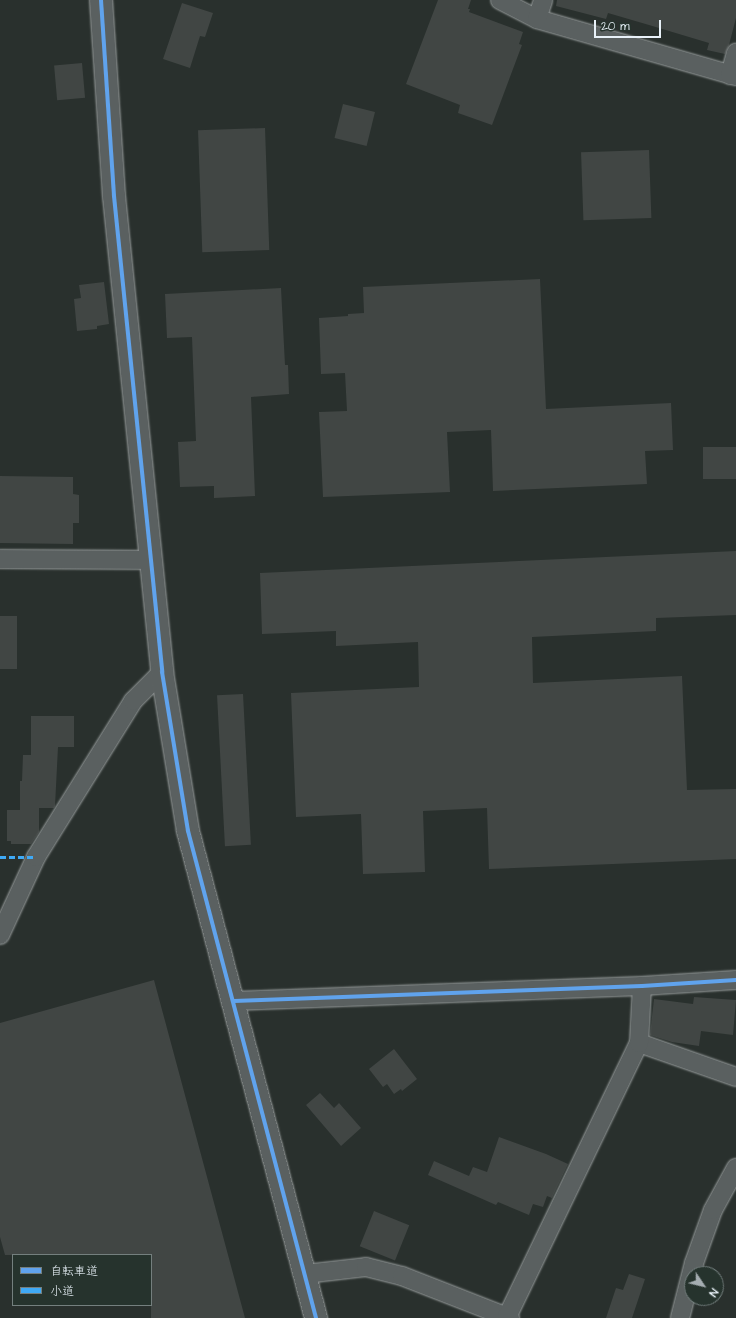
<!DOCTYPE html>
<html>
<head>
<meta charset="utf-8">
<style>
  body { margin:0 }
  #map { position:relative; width:736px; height:1318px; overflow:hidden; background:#29302d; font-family:"Architects Daughter","Klee One",sans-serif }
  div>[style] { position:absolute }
  .building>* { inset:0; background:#414644; transform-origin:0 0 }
  .roads { filter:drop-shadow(0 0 1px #959a9a) drop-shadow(0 0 1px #959a9a) }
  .minor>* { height:18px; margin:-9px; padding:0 9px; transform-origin:9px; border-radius:9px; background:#5a6060 }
  .tertiary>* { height:22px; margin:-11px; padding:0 11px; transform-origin:11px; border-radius:11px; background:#5a6060 }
  .quiet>* { height:3px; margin-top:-1.5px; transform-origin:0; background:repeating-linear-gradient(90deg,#3fa9f5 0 6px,transparent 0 9px) }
  .cycleway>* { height:4px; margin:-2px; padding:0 2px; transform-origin:2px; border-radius:2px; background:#60a3ed }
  span { translate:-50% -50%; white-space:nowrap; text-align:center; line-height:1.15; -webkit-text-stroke:3.5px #26332d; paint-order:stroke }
  .legend { position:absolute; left:12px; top:1254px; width:140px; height:52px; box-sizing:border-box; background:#26332d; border:1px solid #747f7e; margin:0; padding:5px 7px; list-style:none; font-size:12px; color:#e8f1f8 }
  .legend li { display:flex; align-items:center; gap:8px; height:20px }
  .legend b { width:20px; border:1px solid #747f7e }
  .north { position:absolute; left:684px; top:1266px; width:40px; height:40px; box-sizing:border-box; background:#26332d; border:1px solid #747f7e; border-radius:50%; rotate:125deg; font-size:11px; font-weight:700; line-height:16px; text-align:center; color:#e8f1f8 }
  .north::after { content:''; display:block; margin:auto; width:14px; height:18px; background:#a5adb1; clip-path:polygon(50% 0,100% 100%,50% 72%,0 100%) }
  .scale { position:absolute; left:594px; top:20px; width:67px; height:18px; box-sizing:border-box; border:2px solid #e8f1f8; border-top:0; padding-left:5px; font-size:12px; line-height:14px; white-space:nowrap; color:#e8f1f8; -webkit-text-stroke:3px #26332d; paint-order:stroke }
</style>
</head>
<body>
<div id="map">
  <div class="building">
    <i style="clip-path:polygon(438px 0,471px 0,468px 9px,470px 9px,469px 12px,523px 32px,519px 44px,522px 45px,492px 125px,458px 113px,460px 105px,406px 84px)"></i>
    <i style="clip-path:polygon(557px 0,736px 0,736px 18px,729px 45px,725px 54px,707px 50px,709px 43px,649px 25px,608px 13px,606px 19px,556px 6px)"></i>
    <i style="clip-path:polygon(182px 3px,213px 13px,205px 37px,200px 36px,190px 68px,163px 59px)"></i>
    <i style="left:82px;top:63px;width:35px;height:28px;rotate:85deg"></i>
    <i style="left:343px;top:104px;width:33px;height:35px;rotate:14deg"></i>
    <i style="left:265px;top:128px;width:122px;height:67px;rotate:88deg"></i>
    <i style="left:649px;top:150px;width:68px;height:68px;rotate:88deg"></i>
    <i style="clip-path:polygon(540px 279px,546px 409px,671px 403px,673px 450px,645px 451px,647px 484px,493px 491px,491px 430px,447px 432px,450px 492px,323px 497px,319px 412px,347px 411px,345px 373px,321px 374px,319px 318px,348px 316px,348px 314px,364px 313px,363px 287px)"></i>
    <i style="clip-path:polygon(104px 282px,109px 324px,97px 326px,97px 329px,77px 331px,74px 299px,81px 298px,79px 285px)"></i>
    <i style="clip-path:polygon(281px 288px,285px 365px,288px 365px,289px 394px,251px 397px,255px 496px,214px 498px,214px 486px,180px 487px,178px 442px,196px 441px,192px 337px,167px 338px,165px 294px)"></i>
    <i style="left:736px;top:447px;width:32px;height:33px;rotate:90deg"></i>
    <i style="clip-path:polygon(0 476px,73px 477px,73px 494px,79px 495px,79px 523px,73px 523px,73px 544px,0 543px)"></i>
    <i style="clip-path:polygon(736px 551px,736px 615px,656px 618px,656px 631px,532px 637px,533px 683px,682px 676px,687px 790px,736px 789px,736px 859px,489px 869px,487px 808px,423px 811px,425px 872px,363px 874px,361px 814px,296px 817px,291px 693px,419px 687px,418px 642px,336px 646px,336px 631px,262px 634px,260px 573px)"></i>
    <i style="left:0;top:616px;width:17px;height:53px"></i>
    <i style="left:243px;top:694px;width:151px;height:26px;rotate:87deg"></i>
    <i style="clip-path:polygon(31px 716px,74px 716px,74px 747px,58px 747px,55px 806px,54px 808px,39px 808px,39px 832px,31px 844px,11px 844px,11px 841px,7px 841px,7px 810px,20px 810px,20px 781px,22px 781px,23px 755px,31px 755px)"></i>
    <i style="clip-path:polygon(154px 980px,245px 1318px,151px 1318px,151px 1255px,5px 1255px,0 1237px,0 1023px)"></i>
    <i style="clip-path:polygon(694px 997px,736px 1000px,733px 1035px,701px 1031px,699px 1046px,672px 1042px,650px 1035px,654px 999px,693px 1004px)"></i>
    <i style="clip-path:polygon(394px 1049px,417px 1079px,402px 1091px,401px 1089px,394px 1094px,387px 1084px,383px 1087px,369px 1069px)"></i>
    <i style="clip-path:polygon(320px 1093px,334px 1108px,339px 1103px,361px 1128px,341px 1146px,306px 1105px)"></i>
    <i style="clip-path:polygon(499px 1137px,546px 1154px,568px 1164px,552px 1198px,547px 1196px,543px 1207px,533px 1204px,529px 1215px,498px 1202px,496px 1205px,428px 1175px,434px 1161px,469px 1176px,473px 1167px,487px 1172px)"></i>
    <i style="left:374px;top:1211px;width:38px;height:38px;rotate:22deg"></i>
    <i style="clip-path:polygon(629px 1274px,645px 1279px,632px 1318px,606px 1318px,616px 1288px,623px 1290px)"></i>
  </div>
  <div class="roads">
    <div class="minor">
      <i style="left:500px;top:0;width:42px;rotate:27.2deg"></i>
      <i style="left:537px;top:19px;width:207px;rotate:16deg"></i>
      <i style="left:537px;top:19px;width:20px;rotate:-72deg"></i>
      <i style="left:730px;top:75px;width:23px;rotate:-75deg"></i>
      <i style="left:0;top:559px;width:150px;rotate:0.4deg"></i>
      <i style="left:0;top:935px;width:86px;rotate:-65.2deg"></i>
      <i style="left:36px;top:857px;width:184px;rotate:-58.1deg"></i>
      <i style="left:133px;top:701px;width:41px;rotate:-45deg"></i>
      <i style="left:234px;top:1001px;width:408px;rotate:-2.1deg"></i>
      <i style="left:642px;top:986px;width:94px;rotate:-3.7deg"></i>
      <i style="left:639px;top:1043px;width:103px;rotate:19.3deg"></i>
      <i style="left:305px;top:1274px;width:61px;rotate:-6.5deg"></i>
      <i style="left:366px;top:1267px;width:37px;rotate:14deg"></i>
      <i style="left:402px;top:1276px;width:116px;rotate:21.3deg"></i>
      <i style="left:507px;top:1317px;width:304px;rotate:-64.3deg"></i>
      <i style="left:639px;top:1043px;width:57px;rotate:-87deg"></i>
      <i style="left:680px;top:1318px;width:57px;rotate:-75.7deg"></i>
      <i style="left:694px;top:1263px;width:56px;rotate:-70.3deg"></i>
      <i style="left:713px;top:1210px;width:48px;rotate:-61.3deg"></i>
    </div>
    <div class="tertiary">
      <i style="left:101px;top:0;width:196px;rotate:86.2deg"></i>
      <i style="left:114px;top:196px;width:478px;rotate:84.2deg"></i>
      <i style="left:162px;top:672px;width:161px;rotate:80.7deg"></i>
      <i style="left:188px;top:831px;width:504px;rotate:75.27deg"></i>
    </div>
  </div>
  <div class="quiet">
    <i style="left:0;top:857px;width:36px"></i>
  </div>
  <div class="cycleway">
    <i style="left:101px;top:0;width:196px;rotate:86.2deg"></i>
    <i style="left:114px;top:196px;width:478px;rotate:84.2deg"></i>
    <i style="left:162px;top:672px;width:161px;rotate:80.7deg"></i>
    <i style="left:188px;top:831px;width:504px;rotate:75.27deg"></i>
    <i style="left:234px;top:1001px;width:408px;rotate:-2.1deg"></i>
    <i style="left:642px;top:986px;width:94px;rotate:-3.7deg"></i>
  </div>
  <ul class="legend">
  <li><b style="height:5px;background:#60a3ed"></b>自転車道</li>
  <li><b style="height:5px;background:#3fa9f5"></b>小道</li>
  </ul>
  <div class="north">N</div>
  <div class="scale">20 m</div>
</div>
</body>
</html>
